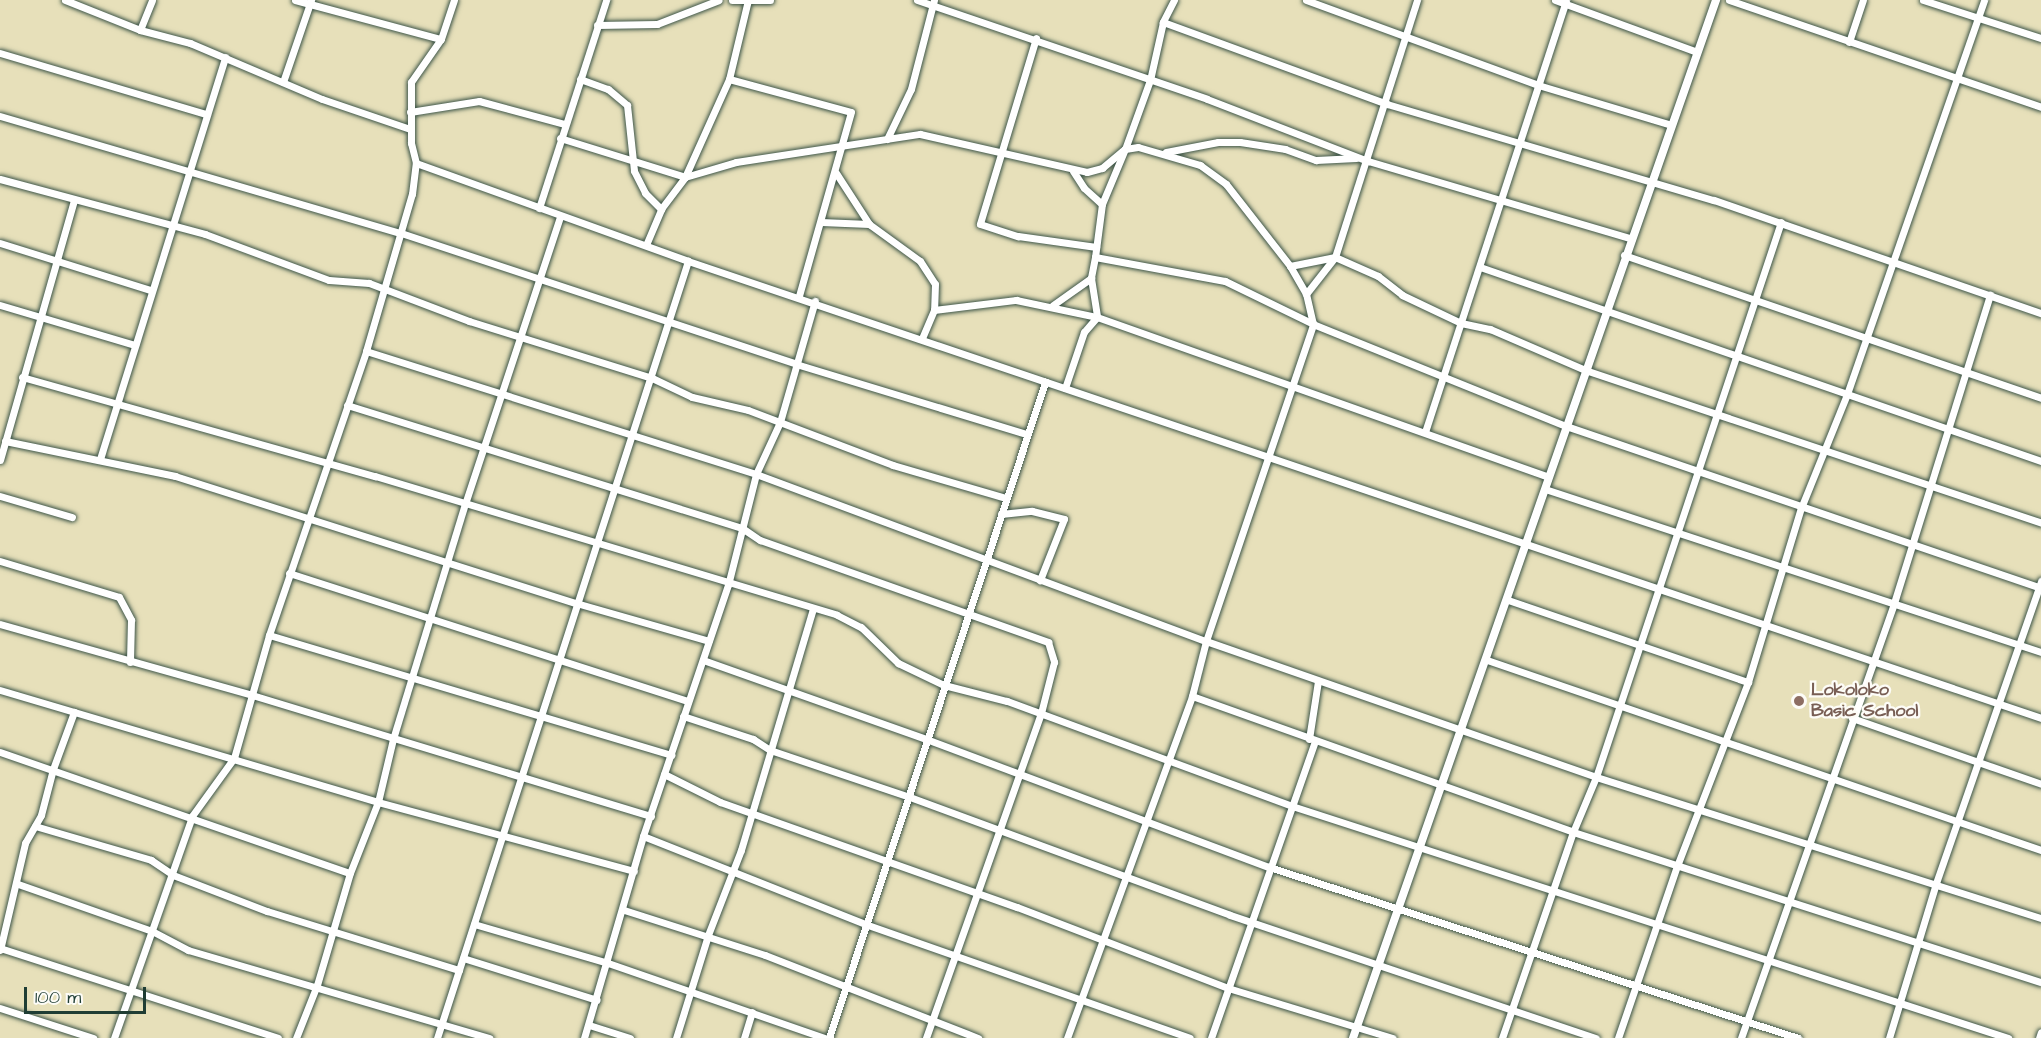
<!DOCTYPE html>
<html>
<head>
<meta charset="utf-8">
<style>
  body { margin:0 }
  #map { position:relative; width:2041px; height:1038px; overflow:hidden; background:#e7e0ba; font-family:"Architects Daughter",sans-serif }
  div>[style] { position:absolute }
  .roads { filter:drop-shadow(0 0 2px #3d5548) drop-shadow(0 0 2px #3d5548) }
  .minor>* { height:7px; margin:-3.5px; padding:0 3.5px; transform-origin:3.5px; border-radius:3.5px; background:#fff }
  .tertiary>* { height:8px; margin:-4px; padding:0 4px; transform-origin:4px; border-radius:4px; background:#fff }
  .dots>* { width:16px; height:16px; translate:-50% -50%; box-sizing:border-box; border:3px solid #fdfcf7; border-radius:50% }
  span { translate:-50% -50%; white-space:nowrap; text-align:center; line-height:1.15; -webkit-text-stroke:4.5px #fdfcf7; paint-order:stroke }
  .education-label { font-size:18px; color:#785e54; font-weight:700 }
  .left { translate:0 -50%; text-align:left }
  .scale { position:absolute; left:24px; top:987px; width:122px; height:27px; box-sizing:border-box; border:3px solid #1f3d34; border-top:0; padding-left:8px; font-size:18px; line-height:21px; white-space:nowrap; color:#1f3d34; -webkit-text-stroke:4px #fdfcf7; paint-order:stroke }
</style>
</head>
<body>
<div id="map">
  <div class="roads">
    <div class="minor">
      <i style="left:65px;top:0;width:81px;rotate:21.8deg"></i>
      <i style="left:140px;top:30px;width:52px;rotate:14.6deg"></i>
      <i style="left:190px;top:43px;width:143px;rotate:23deg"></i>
      <i style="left:322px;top:99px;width:93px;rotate:18.8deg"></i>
      <i style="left:295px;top:0;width:151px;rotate:15deg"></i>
      <i style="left:732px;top:0;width:38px"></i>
      <i style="left:748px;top:0;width:81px;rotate:103.5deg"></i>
      <i style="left:729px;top:79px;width:126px;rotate:15.1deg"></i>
      <i style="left:851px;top:112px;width:191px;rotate:105.8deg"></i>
      <i style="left:917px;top:0;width:306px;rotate:18.8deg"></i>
      <i style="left:1207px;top:99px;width:173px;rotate:21.1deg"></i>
      <i style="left:1368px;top:161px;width:273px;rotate:16.4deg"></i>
      <i style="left:1174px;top:0;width:25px;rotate:117deg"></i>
      <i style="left:1163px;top:22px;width:59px;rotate:102.6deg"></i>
      <i style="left:1150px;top:80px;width:73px;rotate:109.9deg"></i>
      <i style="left:1125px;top:149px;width:60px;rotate:112.7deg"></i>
      <i style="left:1102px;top:204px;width:53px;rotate:97.5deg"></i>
      <i style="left:1095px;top:257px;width:132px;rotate:10.5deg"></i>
      <i style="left:1225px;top:281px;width:98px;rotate:26deg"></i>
      <i style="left:1313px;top:324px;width:273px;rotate:22deg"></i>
      <i style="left:1566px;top:426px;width:502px;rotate:18.83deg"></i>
      <i style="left:1306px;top:0;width:247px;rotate:20.1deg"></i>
      <i style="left:1538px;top:85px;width:139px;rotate:16.7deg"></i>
      <i style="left:1555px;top:0;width:151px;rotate:20.1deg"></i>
      <i style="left:1729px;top:0;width:330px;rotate:18.9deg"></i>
      <i style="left:1923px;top:0;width:124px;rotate:17.9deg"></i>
      <i style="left:1163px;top:22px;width:239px;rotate:20.1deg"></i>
      <i style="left:1387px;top:104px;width:341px;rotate:16.4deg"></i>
      <i style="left:1714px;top:200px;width:346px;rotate:19.1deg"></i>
      <i style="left:597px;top:25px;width:60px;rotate:-1deg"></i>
      <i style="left:657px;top:24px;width:66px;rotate:-21.2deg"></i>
      <i style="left:140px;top:30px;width:32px;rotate:-68deg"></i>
      <i style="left:1036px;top:38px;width:194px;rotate:106.8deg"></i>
      <i style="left:980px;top:224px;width:40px;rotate:18deg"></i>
      <i style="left:1018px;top:236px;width:79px;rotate:8deg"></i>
      <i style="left:1849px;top:42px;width:44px;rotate:-71.6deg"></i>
      <i style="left:0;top:53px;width:215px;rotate:16.5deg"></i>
      <i style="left:580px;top:79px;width:30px;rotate:20deg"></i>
      <i style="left:608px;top:89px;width:25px;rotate:40deg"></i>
      <i style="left:627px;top:105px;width:66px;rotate:83.9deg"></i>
      <i style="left:634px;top:171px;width:25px;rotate:63deg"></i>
      <i style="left:645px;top:193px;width:23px;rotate:45deg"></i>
      <i style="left:283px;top:82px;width:87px;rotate:-71.1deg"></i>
      <i style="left:410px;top:112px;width:70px;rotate:-9.1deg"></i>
      <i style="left:479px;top:101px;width:88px;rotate:15.1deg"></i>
      <i style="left:0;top:116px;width:418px;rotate:16.3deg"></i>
      <i style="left:401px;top:233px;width:416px;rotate:18.3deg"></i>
      <i style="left:796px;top:364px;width:241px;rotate:16.9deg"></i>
      <i style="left:560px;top:138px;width:131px;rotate:17.3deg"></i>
      <i style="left:685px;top:177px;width:107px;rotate:-65.8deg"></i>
      <i style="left:887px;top:139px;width:55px;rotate:-64.4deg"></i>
      <i style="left:911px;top:89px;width:92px;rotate:-75.5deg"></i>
      <i style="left:1166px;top:152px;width:53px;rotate:-10.9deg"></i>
      <i style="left:1218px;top:142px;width:22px"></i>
      <i style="left:1240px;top:142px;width:46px;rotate:8.8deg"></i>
      <i style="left:1285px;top:149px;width:33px;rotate:20deg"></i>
      <i style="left:1316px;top:160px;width:40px;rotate:-2.9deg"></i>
      <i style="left:416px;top:163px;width:289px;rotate:19.8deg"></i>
      <i style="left:688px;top:261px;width:1428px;rotate:18.66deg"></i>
      <i style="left:1073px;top:171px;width:20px;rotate:57deg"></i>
      <i style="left:1084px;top:188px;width:24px;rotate:42deg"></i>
      <i style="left:836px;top:173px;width:61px;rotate:57.1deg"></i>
      <i style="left:869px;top:224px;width:63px;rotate:36deg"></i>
      <i style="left:920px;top:261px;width:27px;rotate:57deg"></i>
      <i style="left:935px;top:284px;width:26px;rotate:92deg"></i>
      <i style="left:934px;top:310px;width:30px;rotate:113deg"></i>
      <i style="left:0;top:179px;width:212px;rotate:15deg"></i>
      <i style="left:205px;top:234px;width:132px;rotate:20.4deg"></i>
      <i style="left:329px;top:280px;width:40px;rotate:4.3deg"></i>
      <i style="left:369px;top:283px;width:107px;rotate:20.8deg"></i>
      <i style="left:469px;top:321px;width:192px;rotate:17.3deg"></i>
      <i style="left:652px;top:378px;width:44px;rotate:25.4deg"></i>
      <i style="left:692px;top:397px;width:57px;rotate:13.1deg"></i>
      <i style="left:748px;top:410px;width:155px;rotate:20.8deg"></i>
      <i style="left:893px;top:465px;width:118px;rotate:16.3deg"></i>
      <i style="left:539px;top:208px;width:219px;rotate:-72.1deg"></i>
      <i style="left:821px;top:222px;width:48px;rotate:2.4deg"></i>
      <i style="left:0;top:243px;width:157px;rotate:17.4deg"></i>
      <i style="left:646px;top:245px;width:39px;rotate:-67deg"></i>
      <i style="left:661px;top:209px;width:40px;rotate:-53deg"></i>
      <i style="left:685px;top:177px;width:53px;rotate:-16.4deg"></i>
      <i style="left:736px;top:162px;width:186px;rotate:-8.7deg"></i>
      <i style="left:920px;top:134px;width:171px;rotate:12.8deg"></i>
      <i style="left:1087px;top:172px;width:16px;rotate:-15deg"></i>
      <i style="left:1102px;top:168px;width:30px;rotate:-40deg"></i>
      <i style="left:1125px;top:149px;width:13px;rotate:-9deg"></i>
      <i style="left:1138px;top:147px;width:65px;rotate:16.2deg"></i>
      <i style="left:1200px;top:165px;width:32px;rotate:36deg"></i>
      <i style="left:1226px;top:184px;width:104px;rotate:52deg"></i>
      <i style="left:1290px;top:266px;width:32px;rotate:60deg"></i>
      <i style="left:1624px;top:255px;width:441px;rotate:18.9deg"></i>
      <i style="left:1095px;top:257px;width:21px;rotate:101deg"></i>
      <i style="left:1091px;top:278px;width:39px;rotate:81deg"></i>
      <i style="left:1290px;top:266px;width:46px;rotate:-11.3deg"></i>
      <i style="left:1335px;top:257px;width:47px;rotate:23.8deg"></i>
      <i style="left:1378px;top:276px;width:31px;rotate:38deg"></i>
      <i style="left:1402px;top:295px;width:65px;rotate:25.4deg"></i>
      <i style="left:1461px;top:323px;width:30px;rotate:12deg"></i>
      <i style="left:1490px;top:329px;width:103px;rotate:23.3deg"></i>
      <i style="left:1585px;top:370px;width:481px;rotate:18.5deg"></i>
      <i style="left:1480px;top:267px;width:594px;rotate:19.08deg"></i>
      <i style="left:0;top:305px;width:141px;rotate:16.5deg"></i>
      <i style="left:1053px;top:305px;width:47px;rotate:-35.4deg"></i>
      <i style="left:934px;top:310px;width:83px;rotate:-7deg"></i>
      <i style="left:1016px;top:300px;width:83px;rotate:11.9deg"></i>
      <i style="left:1097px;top:317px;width:479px;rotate:19.5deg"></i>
      <i style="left:366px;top:351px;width:409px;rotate:17.5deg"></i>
      <i style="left:756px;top:474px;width:480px;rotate:20.4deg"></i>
      <i style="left:1206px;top:641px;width:413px;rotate:19.2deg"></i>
      <i style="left:1596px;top:777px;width:467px;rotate:17.6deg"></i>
      <i style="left:22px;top:377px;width:367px;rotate:15.7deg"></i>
      <i style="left:375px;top:476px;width:482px;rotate:16.7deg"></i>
      <i style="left:837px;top:615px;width:27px;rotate:27deg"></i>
      <i style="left:861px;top:627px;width:52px;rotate:44.2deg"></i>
      <i style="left:898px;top:663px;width:51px;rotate:25.6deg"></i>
      <i style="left:944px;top:685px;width:65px;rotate:14.3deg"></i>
      <i style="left:1007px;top:701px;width:304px;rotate:20.2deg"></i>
      <i style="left:1292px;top:806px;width:753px;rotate:17.95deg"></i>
      <i style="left:1065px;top:388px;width:59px;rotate:-71.3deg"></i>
      <i style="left:1084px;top:332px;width:20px;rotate:-49deg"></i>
      <i style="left:347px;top:405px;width:414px;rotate:17.3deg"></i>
      <i style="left:742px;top:528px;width:22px;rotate:34deg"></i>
      <i style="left:760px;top:540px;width:306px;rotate:19.5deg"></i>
      <i style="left:1048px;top:642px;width:21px;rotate:73deg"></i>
      <i style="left:1054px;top:662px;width:53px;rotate:104.3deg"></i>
      <i style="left:1041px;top:713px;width:345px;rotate:109.5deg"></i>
      <i style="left:1425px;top:432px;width:454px;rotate:-71.9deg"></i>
      <i style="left:5px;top:441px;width:174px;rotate:11.6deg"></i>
      <i style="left:175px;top:476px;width:421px;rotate:17.6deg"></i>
      <i style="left:576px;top:603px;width:138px;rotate:15.9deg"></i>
      <i style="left:100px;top:459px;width:421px;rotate:-72.7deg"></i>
      <i style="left:0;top:460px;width:270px;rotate:-74.1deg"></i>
      <i style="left:1545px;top:489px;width:522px;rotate:18.19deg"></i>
      <i style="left:0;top:496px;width:75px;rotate:16.3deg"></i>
      <i style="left:1001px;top:514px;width:31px;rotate:-6deg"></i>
      <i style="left:1032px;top:511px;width:33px;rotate:14deg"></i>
      <i style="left:1064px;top:519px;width:66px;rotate:111.5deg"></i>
      <i style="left:0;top:561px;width:124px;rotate:16.8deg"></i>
      <i style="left:119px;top:597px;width:26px;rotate:62deg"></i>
      <i style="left:131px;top:620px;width:42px;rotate:91.4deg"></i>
      <i style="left:289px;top:573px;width:419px;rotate:17.8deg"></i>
      <i style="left:1508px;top:600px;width:254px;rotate:18.9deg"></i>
      <i style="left:0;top:624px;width:262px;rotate:15.7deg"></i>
      <i style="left:252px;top:695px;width:417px;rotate:16.9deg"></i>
      <i style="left:269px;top:635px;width:420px;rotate:16.6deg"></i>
      <i style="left:703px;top:660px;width:237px;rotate:19.5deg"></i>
      <i style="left:926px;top:739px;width:366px;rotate:20.5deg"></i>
      <i style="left:1269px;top:867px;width:556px;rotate:17.91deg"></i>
      <i style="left:1487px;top:660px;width:586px;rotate:18.93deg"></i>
      <i style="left:0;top:690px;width:394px;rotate:16.5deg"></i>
      <i style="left:378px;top:802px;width:265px;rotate:15.1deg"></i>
      <i style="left:1192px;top:696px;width:405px;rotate:19.6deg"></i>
      <i style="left:1573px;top:832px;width:491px;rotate:17.8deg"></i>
      <i style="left:683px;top:716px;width:74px;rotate:18.2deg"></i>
      <i style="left:753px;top:739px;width:20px;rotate:33deg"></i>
      <i style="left:770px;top:750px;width:145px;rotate:18.6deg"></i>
      <i style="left:907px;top:796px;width:344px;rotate:20.2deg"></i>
      <i style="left:1230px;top:915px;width:386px;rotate:18.6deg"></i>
      <i style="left:1852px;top:718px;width:200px;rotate:19.2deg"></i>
      <i style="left:1309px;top:739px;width:59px;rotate:-81.2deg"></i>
      <i style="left:0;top:752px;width:370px;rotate:19.1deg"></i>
      <i style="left:664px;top:774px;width:63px;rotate:26.6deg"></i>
      <i style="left:720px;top:802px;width:315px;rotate:19.5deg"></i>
      <i style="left:1017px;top:907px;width:226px;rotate:21deg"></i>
      <i style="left:1228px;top:988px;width:172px;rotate:16.9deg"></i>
      <i style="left:35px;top:826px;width:121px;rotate:16.3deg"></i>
      <i style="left:151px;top:860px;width:27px;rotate:34deg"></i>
      <i style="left:173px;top:875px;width:101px;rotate:21deg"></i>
      <i style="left:267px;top:911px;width:201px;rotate:17.1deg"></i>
      <i style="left:643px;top:836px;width:239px;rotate:21.6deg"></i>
      <i style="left:865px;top:924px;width:344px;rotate:19.3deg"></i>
      <i style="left:18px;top:884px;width:142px;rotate:19.3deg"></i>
      <i style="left:152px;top:931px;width:41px;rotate:27.8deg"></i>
      <i style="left:188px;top:950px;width:314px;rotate:16.3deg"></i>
      <i style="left:624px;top:910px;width:148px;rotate:17.7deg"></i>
      <i style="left:765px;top:955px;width:229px;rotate:21.3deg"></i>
      <i style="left:474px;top:924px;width:140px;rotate:16.2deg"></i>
      <i style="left:608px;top:963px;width:230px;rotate:19.1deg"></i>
      <i style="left:0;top:948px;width:292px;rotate:17.9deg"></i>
      <i style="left:0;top:950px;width:110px;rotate:-76.8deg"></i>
      <i style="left:25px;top:843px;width:32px;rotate:-60deg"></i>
      <i style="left:41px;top:815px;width:48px;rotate:-75.4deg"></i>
      <i style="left:53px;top:769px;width:61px;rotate:-69.8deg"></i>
      <i style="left:463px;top:958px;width:140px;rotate:17.4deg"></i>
      <i style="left:0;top:1008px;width:98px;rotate:17.9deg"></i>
      <i style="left:589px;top:1025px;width:43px;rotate:17.6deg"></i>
      <i style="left:114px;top:1038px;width:235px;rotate:-70.6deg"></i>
      <i style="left:192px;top:816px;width:72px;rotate:-54.1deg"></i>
      <i style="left:234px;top:758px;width:128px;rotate:-74.1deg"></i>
      <i style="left:269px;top:635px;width:300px;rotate:-71.1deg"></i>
      <i style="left:366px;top:351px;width:164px;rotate:-73.7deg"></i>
      <i style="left:412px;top:194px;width:31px;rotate:-83deg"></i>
      <i style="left:416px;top:163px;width:21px;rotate:-104deg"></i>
      <i style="left:411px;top:143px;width:61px;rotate:-90deg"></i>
      <i style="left:411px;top:82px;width:52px;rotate:-55.1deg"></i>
      <i style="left:441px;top:39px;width:41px;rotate:-71.6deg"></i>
      <i style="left:296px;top:1038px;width:57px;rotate:-68.4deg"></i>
      <i style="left:317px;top:985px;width:117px;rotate:-73.6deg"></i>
      <i style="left:350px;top:873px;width:76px;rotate:-68.5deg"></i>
      <i style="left:378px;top:802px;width:65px;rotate:-76.6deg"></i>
      <i style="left:393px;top:739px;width:246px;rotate:-73deg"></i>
      <i style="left:465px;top:504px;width:303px;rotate:-71.7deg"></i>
      <i style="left:437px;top:1038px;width:817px;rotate:-72.1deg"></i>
      <i style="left:584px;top:1038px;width:210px;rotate:-73.7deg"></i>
      <i style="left:643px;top:836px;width:265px;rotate:-71.3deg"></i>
      <i style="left:728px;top:585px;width:114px;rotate:-75.8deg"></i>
      <i style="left:756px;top:474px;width:57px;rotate:-65.2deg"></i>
      <i style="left:780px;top:422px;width:126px;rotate:-73.9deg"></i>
      <i style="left:676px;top:1038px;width:108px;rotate:-72.7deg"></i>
      <i style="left:708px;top:935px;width:91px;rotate:-68.8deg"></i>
      <i style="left:741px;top:850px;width:252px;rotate:-73.4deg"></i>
      <i style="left:744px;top:1038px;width:27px;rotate:-73deg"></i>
      <i style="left:829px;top:1038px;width:691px;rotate:-71.77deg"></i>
      <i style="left:1067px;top:1038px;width:364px;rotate:-69.9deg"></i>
      <i style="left:1192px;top:696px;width:57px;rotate:-75.7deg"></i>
      <i style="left:1206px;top:641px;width:335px;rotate:-71.3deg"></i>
      <i style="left:1313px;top:324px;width:31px;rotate:-103deg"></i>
      <i style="left:1306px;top:294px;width:47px;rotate:-51.9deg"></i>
      <i style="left:1335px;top:257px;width:270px;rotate:-72.3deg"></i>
      <i style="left:1211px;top:1038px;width:315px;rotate:-70.7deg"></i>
      <i style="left:1502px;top:1038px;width:218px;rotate:-71deg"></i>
      <i style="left:1573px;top:832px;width:60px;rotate:-67.3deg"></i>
      <i style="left:1596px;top:777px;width:585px;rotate:-71.57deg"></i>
      <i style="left:1618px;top:1038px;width:182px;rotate:-71.1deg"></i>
      <i style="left:1677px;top:866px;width:197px;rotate:-68.9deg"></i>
      <i style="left:1748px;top:682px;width:182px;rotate:-73.1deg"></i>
      <i style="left:1801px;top:508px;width:123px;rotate:-68deg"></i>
      <i style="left:1847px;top:394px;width:417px;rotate:-70.8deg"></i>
      <i style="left:1741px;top:1038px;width:461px;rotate:-70.6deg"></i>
      <i style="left:1894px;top:603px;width:323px;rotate:-72.7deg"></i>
      <i style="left:1889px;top:1038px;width:162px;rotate:-73.1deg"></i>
      <i style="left:1936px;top:883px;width:320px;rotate:-70.8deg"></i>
      <i style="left:2039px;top:1038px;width:6px;rotate:-72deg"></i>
    </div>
    <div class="tertiary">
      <i style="left:1353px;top:1038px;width:1100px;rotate:-70.72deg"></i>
    </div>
  </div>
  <div class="dots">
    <i style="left:1799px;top:701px;background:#8d6e63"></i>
  </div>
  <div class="education-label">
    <span class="left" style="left:1811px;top:701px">Lokoloko<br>Basic School</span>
  </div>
  <div class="scale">100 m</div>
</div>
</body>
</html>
